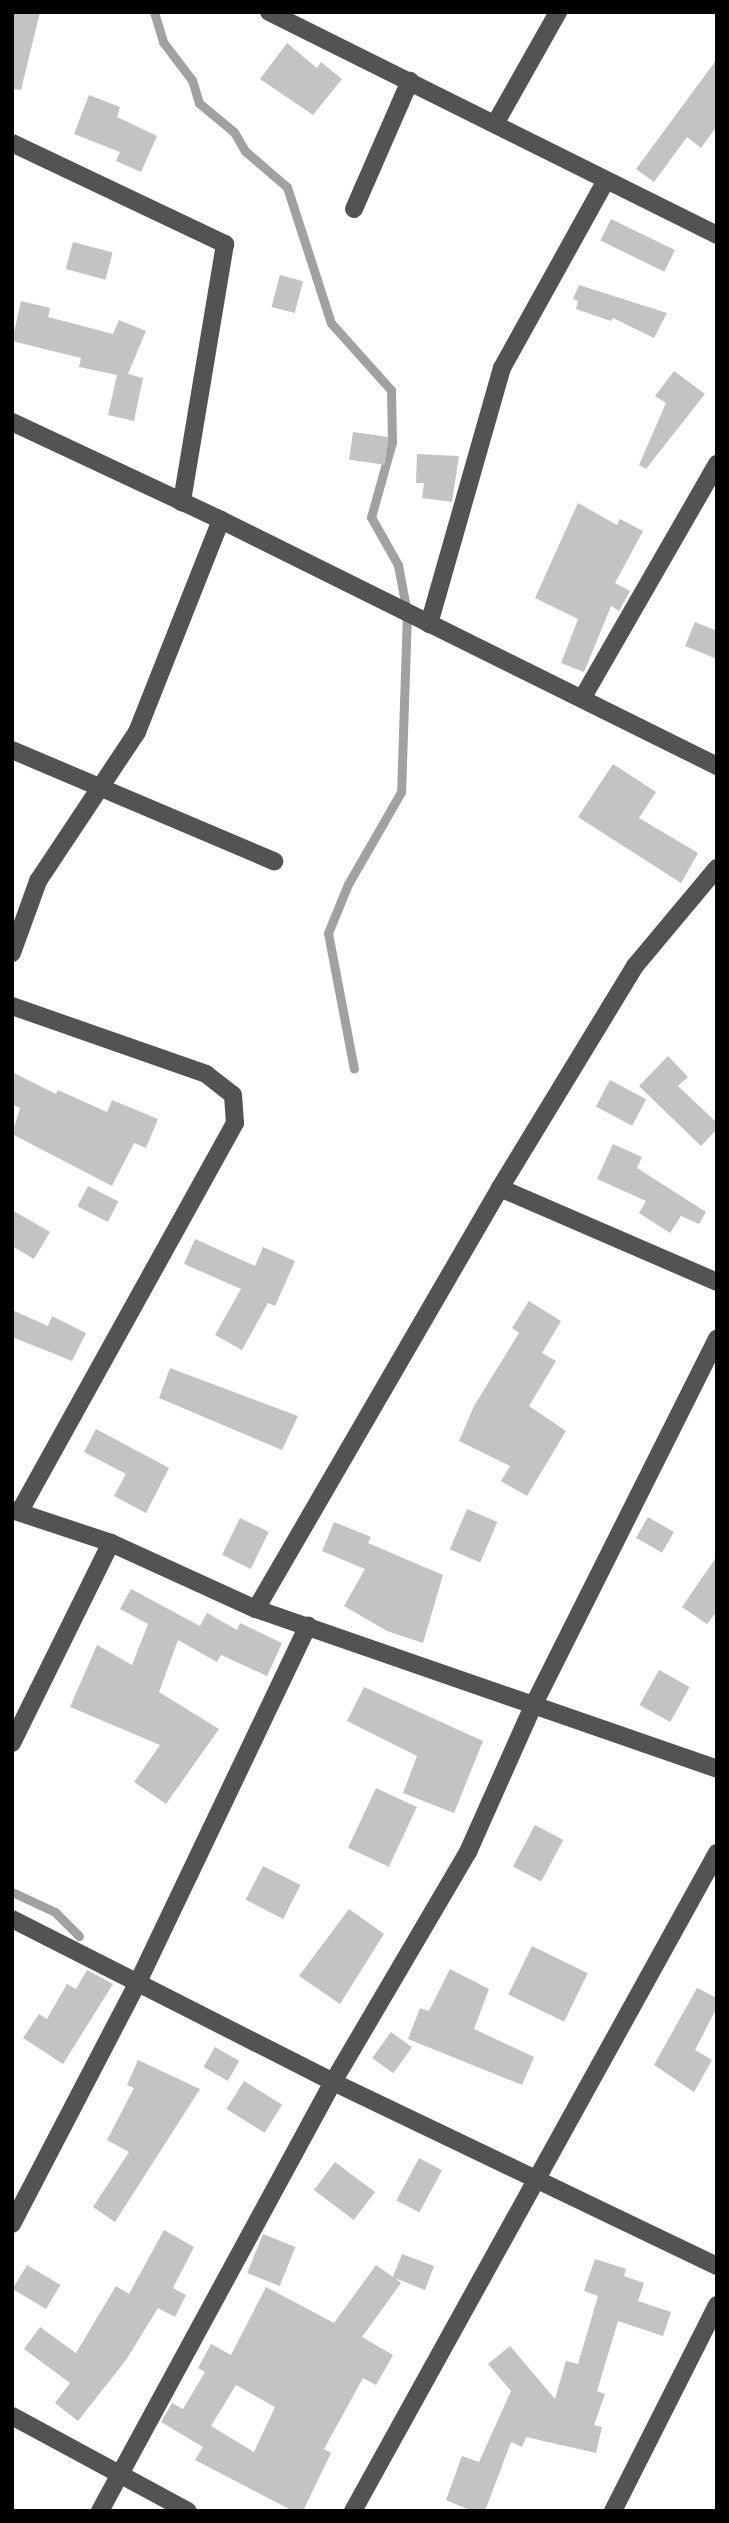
<!DOCTYPE html>
<html>
<head>
<meta charset="utf-8">
<style>
  body { margin:0 }
  #map { position:relative; width:729px; height:2523px; overflow:hidden; background:#fff; font-family:"Space Grotesk",sans-serif }
  div>[style] { position:absolute }
  .stream>* { height:9px; margin:-4.5px; padding:0 4.5px; transform-origin:4.5px; border-radius:4.5px; background:#a1a1a1 }
  .building>* { inset:0; background:#c3c3c3; transform-origin:0 0 }
  .minor>* { height:18px; margin:-9px; padding:0 9px; transform-origin:9px; border-radius:9px; background:#535353 }
  span { translate:-50% -50%; white-space:nowrap; text-align:center; line-height:1.15; -webkit-text-stroke:5px #fff; paint-order:stroke }
  .frame { position:absolute; inset:0; border:14px solid #000; pointer-events:none }
</style>
</head>
<body>
<div id="map">
  <div class="stream">
    <i style="left:154px;top:12px;width:31px;rotate:73deg"></i>
    <i style="left:163px;top:42px;width:48px;rotate:52.7deg"></i>
    <i style="left:192px;top:80px;width:24px;rotate:73deg"></i>
    <i style="left:199px;top:103px;width:45px;rotate:39.6deg"></i>
    <i style="left:234px;top:132px;width:22px;rotate:60deg"></i>
    <i style="left:245px;top:151px;width:55px;rotate:40.6deg"></i>
    <i style="left:287px;top:187px;width:143px;rotate:72.1deg"></i>
    <i style="left:331px;top:323px;width:90px;rotate:48.2deg"></i>
    <i style="left:391px;top:390px;width:52px;rotate:88.9deg"></i>
    <i style="left:392px;top:442px;width:78px;rotate:105.6deg"></i>
    <i style="left:371px;top:517px;width:55px;rotate:60.6deg"></i>
    <i style="left:398px;top:565px;width:49px;rotate:79.4deg"></i>
    <i style="left:407px;top:613px;width:179px;rotate:91.9deg"></i>
    <i style="left:401px;top:792px;width:106px;rotate:119.9deg"></i>
    <i style="left:348px;top:884px;width:53px;rotate:112.2deg"></i>
    <i style="left:328px;top:933px;width:138px;rotate:79.2deg"></i>
    <i style="left:12px;top:1892px;width:47px;rotate:24.9deg"></i>
    <i style="left:55px;top:1912px;width:34px;rotate:45deg"></i>
  </div>
  <div class="building">
    <i style="clip-path:polygon(12px 12px,40px 12px,21px 90px,12px 89px)"></i>
    <i style="clip-path:polygon(287px 43px,317px 68px,321px 62px,342px 79px,313px 115px,260px 79px)"></i>
    <i style="clip-path:polygon(717px 59px,717px 126px,701px 148px,687px 137px,654px 182px,636px 169px)"></i>
    <i style="clip-path:polygon(89px 95px,120px 107px,117px 117px,157px 136px,141px 172px,116px 161px,120px 152px,74px 134px)"></i>
    <i style="left:611px;top:219px;width:71px;height:24px;rotate:26deg"></i>
    <i style="left:73px;top:242px;width:41px;height:28px;rotate:15deg"></i>
    <i style="left:280px;top:275px;width:24px;height:33px;rotate:15deg"></i>
    <i style="clip-path:polygon(579px 285px,667px 313px,654px 338px,613px 318px,611px 321px,576px 309px,578px 301px,573px 299px)"></i>
    <i style="clip-path:polygon(21px 301px,50px 308px,48px 317px,113px 334px,119px 320px,146px 331px,128px 374px,143px 378px,134px 421px,108px 415px,117px 375px,79px 367px,81px 358px,12px 341px)"></i>
    <i style="clip-path:polygon(674px 371px,705px 394px,646px 469px,639px 465px,666px 403px,655px 396px)"></i>
    <i style="left:353px;top:432px;width:36px;height:28px;rotate:8deg"></i>
    <i style="clip-path:polygon(417px 454px,459px 456px,452px 502px,422px 498px,424px 483px,416px 483px)"></i>
    <i style="clip-path:polygon(578px 503px,617px 525px,620px 519px,643px 531px,615px 583px,630px 591px,619px 611px,611px 606px,584px 672px,561px 663px,578px 619px,535px 598px)"></i>
    <i style="clip-path:polygon(695px 622px,717px 631px,717px 659px,685px 646px)"></i>
    <i style="clip-path:polygon(613px 764px,656px 792px,639px 818px,698px 853px,681px 883px,578px 817px)"></i>
    <i style="clip-path:polygon(668px 1056px,688px 1077px,678px 1086px,717px 1123px,717px 1129px,701px 1146px,639px 1086px)"></i>
    <i style="clip-path:polygon(12px 1072px,56px 1094px,58px 1090px,107px 1112px,112px 1100px,158px 1119px,146px 1148px,134px 1143px,112px 1186px,12px 1134px,20px 1108px,12px 1104px)"></i>
    <i style="left:610px;top:1080px;width:41px;height:30px;rotate:28deg"></i>
    <i style="clip-path:polygon(613px 1144px,642px 1157px,637px 1168px,706px 1212px,699px 1224px,681px 1216px,670px 1233px,639px 1213px,646px 1201px,597px 1179px)"></i>
    <i style="left:88px;top:1186px;width:34px;height:23px;rotate:27deg"></i>
    <i style="clip-path:polygon(12px 1210px,50px 1232px,34px 1259px,12px 1246px)"></i>
    <i style="clip-path:polygon(195px 1239px,255px 1266px,263px 1247px,295px 1261px,275px 1306px,268px 1303px,242px 1350px,215px 1335px,241px 1289px,184px 1264px)"></i>
    <i style="clip-path:polygon(529px 1301px,561px 1321px,542px 1353px,556px 1361px,529px 1406px,566px 1431px,527px 1496px,501px 1481px,510px 1466px,459px 1441px,474px 1406px,519px 1333px,512px 1328px)"></i>
    <i style="clip-path:polygon(12px 1310px,48px 1326px,52px 1316px,86px 1333px,72px 1361px,12px 1337px)"></i>
    <i style="clip-path:polygon(170px 1368px,298px 1416px,282px 1450px,159px 1398px)"></i>
    <i style="clip-path:polygon(96px 1429px,169px 1468px,146px 1513px,114px 1496px,126px 1474px,84px 1452px)"></i>
    <i style="left:467px;top:1509px;width:33px;height:44px;rotate:23deg"></i>
    <i style="left:648px;top:1517px;width:30px;height:24px;rotate:30deg"></i>
    <i style="left:240px;top:1518px;width:32px;height:41px;rotate:26deg"></i>
    <i style="clip-path:polygon(334px 1522px,371px 1537px,368px 1543px,443px 1575px,423px 1643px,387px 1631px,344px 1606px,365px 1569px,322px 1551px)"></i>
    <i style="clip-path:polygon(717px 1556px,717px 1611px,707px 1624px,682px 1607px)"></i>
    <i style="clip-path:polygon(131px 1589px,200px 1626px,207px 1613px,237px 1630px,240px 1623px,282px 1643px,267px 1676px,221px 1655px,217px 1662px,178px 1640px,159px 1692px,219px 1729px,166px 1804px,134px 1782px,160px 1745px,70px 1707px,97px 1645px,132px 1665px,148px 1624px,120px 1609px)"></i>
    <i style="left:659px;top:1670px;width:35px;height:40px;rotate:29deg"></i>
    <i style="clip-path:polygon(364px 1687px,483px 1741px,454px 1813px,403px 1793px,417px 1756px,347px 1721px)"></i>
    <i style="left:376px;top:1788px;width:45px;height:66px;rotate:25deg"></i>
    <i style="left:535px;top:1825px;width:32px;height:47px;rotate:28deg"></i>
    <i style="left:263px;top:1866px;width:42px;height:38px;rotate:27deg"></i>
    <i style="clip-path:polygon(349px 1909px,384px 1934px,340px 2004px,299px 1976px)"></i>
    <i style="left:532px;top:1946px;width:62px;height:54px;rotate:26deg"></i>
    <i style="clip-path:polygon(450px 1969px,489px 1989px,474px 2029px,534px 2057px,522px 2085px,408px 2039px,420px 2008px,429px 2011px)"></i>
    <i style="clip-path:polygon(87px 1970px,113px 1984px,63px 2064px,23px 2038px,39px 2014px,47px 2019px,67px 1984px,76px 1989px)"></i>
    <i style="clip-path:polygon(697px 1988px,717px 1998px,717px 2007px,695px 2050px,712px 2060px,694px 2092px,654px 2065px)"></i>
    <i style="left:391px;top:2032px;width:26px;height:32px;rotate:36deg"></i>
    <i style="left:215px;top:2047px;width:28px;height:23px;rotate:30deg"></i>
    <i style="clip-path:polygon(138px 2060px,200px 2089px,115px 2222px,93px 2207px,129px 2152px,107px 2140px,134px 2088px,127px 2085px)"></i>
    <i style="left:244px;top:2081px;width:45px;height:33px;rotate:32deg"></i>
    <i style="left:419px;top:2158px;width:26px;height:48px;rotate:28deg"></i>
    <i style="left:335px;top:2162px;width:50px;height:35px;rotate:37deg"></i>
    <i style="clip-path:polygon(164px 2230px,194px 2247px,173px 2288px,186px 2295px,175px 2317px,158px 2308px,126px 2360px,78px 2421px,55px 2403px,70px 2383px,24px 2349px,40px 2327px,76px 2353px,116px 2286px,129px 2294px)"></i>
    <i style="left:263px;top:2234px;width:35px;height:42px;rotate:22deg"></i>
    <i style="clip-path:polygon(evenodd,402px 2254px,434px 2266px,425px 2290px,395px 2278px,401px 2283px,362px 2337px,393px 2355px,376px 2385px,363px 2378px,324px 2449px,331px 2453px,303px 2511px,293px 2511px,195px 2460px,203px 2447px,161px 2422px,172px 2403px,183px 2409px,205px 2372px,198px 2368px,211px 2344px,231px 2355px,266px 2287px,334px 2323px,376px 2265px,393px 2277px,402px 2254px,236px 2385px,275px 2407px,254px 2452px,211px 2426px,236px 2385px)"></i>
    <i style="clip-path:polygon(595px 2259px,626px 2269px,624px 2276px,644px 2283px,638px 2301px,671px 2312px,663px 2336px,618px 2321px,597px 2391px,605px 2394px,594px 2425px,602px 2427px,596px 2453px,526px 2437px,522px 2447px,511px 2442px,485px 2511px,472px 2511px,446px 2500px,462px 2456px,479px 2462px,511px 2391px,488px 2364px,510px 2346px,555px 2399px,566px 2361px,578px 2364px,598px 2296px,584px 2291px)"></i>
    <i style="left:27px;top:2265px;width:39px;height:28px;rotate:31deg"></i>
  </div>
  <div class="minor">
    <i style="left:269px;top:12px;width:500px;rotate:26.46deg"></i>
    <i style="left:495px;top:124px;width:129px;rotate:-60.6deg"></i>
    <i style="left:12px;top:143px;width:236px;rotate:25.4deg"></i>
    <i style="left:225px;top:244px;width:262px;rotate:99.5deg"></i>
    <i style="left:354px;top:209px;width:140px;rotate:-66.4deg"></i>
    <i style="left:12px;top:422px;width:231px;rotate:25.1deg"></i>
    <i style="left:221px;top:520px;width:554px;rotate:26.38deg"></i>
    <i style="left:429px;top:624px;width:266px;rotate:-74.1deg"></i>
    <i style="left:502px;top:368px;width:213px;rotate:-61deg"></i>
    <i style="left:583px;top:697px;width:269px;rotate:-60.1deg"></i>
    <i style="left:12px;top:750px;width:285px;rotate:23deg"></i>
    <i style="left:12px;top:953px;width:77px;rotate:-70.1deg"></i>
    <i style="left:38px;top:881px;width:179px;rotate:-56.4deg"></i>
    <i style="left:137px;top:732px;width:228px;rotate:-68.4deg"></i>
    <i style="left:12px;top:1006px;width:206px;rotate:19.3deg"></i>
    <i style="left:206px;top:1074px;width:34px;rotate:38deg"></i>
    <i style="left:233px;top:1095px;width:28px;rotate:86deg"></i>
    <i style="left:235px;top:1123px;width:445px;rotate:119deg"></i>
    <i style="left:500px;top:1188px;width:236px;rotate:23.4deg"></i>
    <i style="left:12px;top:1510px;width:104px;rotate:18.4deg"></i>
    <i style="left:111px;top:1543px;width:159px;rotate:24.5deg"></i>
    <i style="left:256px;top:1609px;width:488px;rotate:19.1deg"></i>
    <i style="left:256px;top:1609px;width:487px;rotate:-59.9deg"></i>
    <i style="left:500px;top:1188px;width:260px;rotate:-58.7deg"></i>
    <i style="left:635px;top:966px;width:128px;rotate:-50.1deg"></i>
    <i style="left:12px;top:1743px;width:223px;rotate:-63.7deg"></i>
    <i style="left:12px;top:1919px;width:360px;rotate:26.9deg"></i>
    <i style="left:333px;top:2082px;width:426px;rotate:25.6deg"></i>
    <i style="left:12px;top:2224px;width:273px;rotate:-62.5deg"></i>
    <i style="left:138px;top:1982px;width:395px;rotate:-64.5deg"></i>
    <i style="left:12px;top:2416px;width:200px;rotate:28.4deg"></i>
    <i style="left:100px;top:2511px;width:488px;rotate:-61.5deg"></i>
    <i style="left:333px;top:2082px;width:267px;rotate:-59.6deg"></i>
    <i style="left:468px;top:1852px;width:160px;rotate:-66deg"></i>
    <i style="left:533px;top:1706px;width:411px;rotate:-63.4deg"></i>
    <i style="left:353px;top:2511px;width:752px;rotate:-61.05deg"></i>
    <i style="left:613px;top:2511px;width:231px;rotate:-63.2deg"></i>
  </div>
  <div class="frame"></div>
</div>
</body>
</html>
